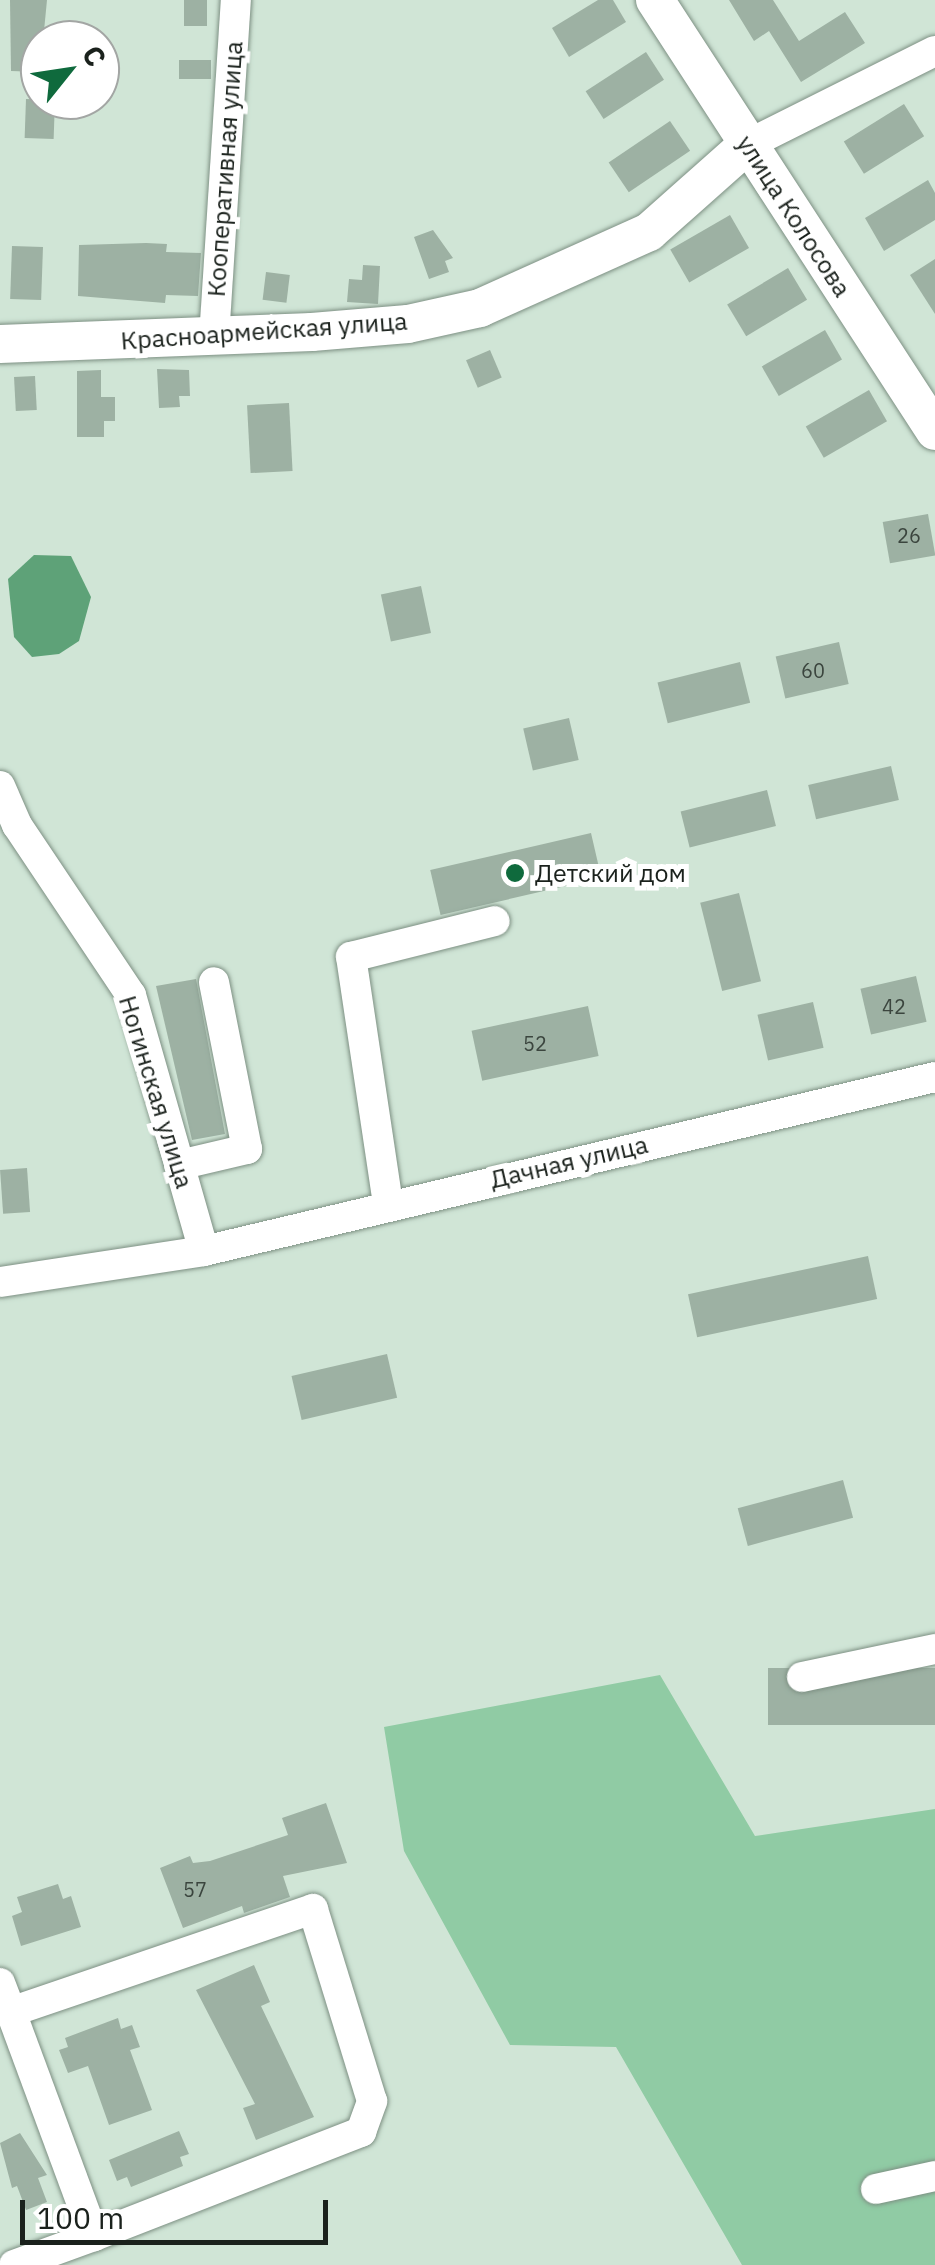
<!DOCTYPE html>
<html>
<head>
<meta charset="utf-8">
<style>
  body { margin:0 }
  #map { position:relative; width:935px; height:2265px; overflow:hidden; background:#d0e5d6; font-family:"IBM Plex Sans",sans-serif }
  div>[style] { position:absolute }
  .green>* { inset:0; background:#90cba4 }
  .water>* { inset:0; background:#5ea278 }
  .building>* { inset:0; background:#9db1a3; transform-origin:0 0 }
  .roads { filter:drop-shadow(0 0 2px #7d9083) drop-shadow(0 0 2px #7d9083) }
  .minor>* { height:30px; margin:-15px; padding:0 15px; transform-origin:15px; border-radius:15px; background:#fff }
  .major>* { height:38px; margin:-19px; padding:0 19px; transform-origin:19px; border-radius:19px; background:#fff }
  .dots>* { width:28px; height:28px; translate:-50% -50%; box-sizing:border-box; border:5px solid #fff; border-radius:50% }
  span { translate:-50% -50%; white-space:nowrap; text-align:center; line-height:1.15; -webkit-text-stroke:10px #fff; paint-order:stroke }
  .number-label { font-size:20px; color:#3b453e }
  .number-label span { -webkit-text-stroke-width:0 }
  .street-label { font-size:25px; color:#1a211c }
  .poi-label { font-size:25px; color:#1a211c }
  .left { translate:0 -50%; text-align:left }
  .north { position:absolute; left:20px; top:20px; width:100px; height:100px; box-sizing:border-box; background:#fff; border:2px solid #a3a6a4; border-radius:50%; rotate:60deg; font-size:28px; font-weight:700; line-height:40px; text-align:center; color:#1a211c }
  .north::after { content:''; display:block; margin:auto; width:35px; height:45px; background:#0f6a3d; clip-path:polygon(50% 0,100% 100%,50% 72%,0 100%) }
  .scale { position:absolute; left:20px; top:2200px; width:308px; height:45px; box-sizing:border-box; border:5px solid #1a211c; border-top:0; padding-left:12px; font-size:30px; line-height:35px; white-space:nowrap; color:#1a211c; -webkit-text-stroke:8px #fff; paint-order:stroke }
</style>
</head>
<body>
<div id="map">
  <div class="green">
    <i style="clip-path:polygon(660px 1675px,755px 1836px,935px 1809px,935px 2265px,742px 2265px,616px 2047px,510px 2045px,404px 1851px,384px 1727px)"></i>
  </div>
  <div class="water">
    <i style="clip-path:polygon(34px 555px,71px 556px,91px 597px,79px 641px,59px 654px,32px 657px,14px 637px,8px 579px)"></i>
  </div>
  <div class="building">
    <i style="clip-path:polygon(10px 0,47px 0,40px 72px,11px 71px)"></i>
    <i style="left:184px;top:0;width:23px;height:26px"></i>
    <i style="clip-path:polygon(598px 0,613px 0,626px 22px,569px 57px,552px 28px)"></i>
    <i style="clip-path:polygon(729px 0,773px 0,799px 41px,845px 12px,865px 43px,801px 82px,769px 31px,754px 41px)"></i>
    <i style="left:646px;top:52px;width:33px;height:72px;rotate:57deg"></i>
    <i style="left:179px;top:60px;width:32px;height:19px"></i>
    <i style="left:26px;top:99px;width:29px;height:39px;rotate:2deg"></i>
    <i style="left:904px;top:104px;width:38px;height:71px;rotate:58deg"></i>
    <i style="left:670px;top:121px;width:36px;height:74px;rotate:56deg"></i>
    <i style="clip-path:polygon(928px 180px,935px 193px,935px 220px,884px 251px,865px 218px)"></i>
    <i style="left:730px;top:215px;width:38px;height:69px;rotate:60deg"></i>
    <i style="clip-path:polygon(433px 230px,453px 258px,445px 261px,449px 272px,429px 279px,414px 237px)"></i>
    <i style="clip-path:polygon(146px 243px,167px 244px,166px 252px,201px 253px,198px 296px,166px 295px,165px 303px,78px 296px,79px 245px)"></i>
    <i style="left:12px;top:246px;width:31px;height:53px;rotate:2deg"></i>
    <i style="clip-path:polygon(935px 259px,935px 314px,910px 275px)"></i>
    <i style="clip-path:polygon(363px 265px,380px 266px,378px 304px,347px 302px,349px 279px,362px 280px)"></i>
    <i style="left:788px;top:268px;width:37px;height:71px;rotate:59deg"></i>
    <i style="left:266px;top:272px;width:24px;height:28px;rotate:7deg"></i>
    <i style="left:825px;top:330px;width:34px;height:73px;rotate:60deg"></i>
    <i style="left:490px;top:350px;width:30px;height:26px;rotate:67deg"></i>
    <i style="clip-path:polygon(157px 369px,189px 370px,190px 396px,179px 396px,180px 407px,159px 408px)"></i>
    <i style="clip-path:polygon(101px 370px,101px 397px,115px 397px,115px 421px,104px 421px,104px 437px,77px 437px,77px 371px)"></i>
    <i style="left:35px;top:376px;width:34px;height:21px;rotate:87deg"></i>
    <i style="left:869px;top:390px;width:36px;height:73px;rotate:60deg"></i>
    <i style="left:289px;top:403px;width:68px;height:42px;rotate:87deg"></i>
    <i style="left:928px;top:514px;width:42px;height:46px;rotate:80deg"></i>
    <i style="left:421px;top:586px;width:48px;height:41px;rotate:78deg"></i>
    <i style="left:839px;top:642px;width:43px;height:65px;rotate:77deg"></i>
    <i style="left:740px;top:662px;width:42px;height:85px;rotate:76deg"></i>
    <i style="left:569px;top:718px;width:43px;height:47px;rotate:77deg"></i>
    <i style="left:891px;top:766px;width:35px;height:85px;rotate:77deg"></i>
    <i style="left:767px;top:790px;width:37px;height:89px;rotate:76deg"></i>
    <i style="left:591px;top:833px;width:46px;height:165px;rotate:77deg"></i>
    <i style="left:739px;top:893px;width:91px;height:40px;rotate:76deg"></i>
    <i style="left:916px;top:976px;width:47px;height:57px;rotate:77deg"></i>
    <i style="clip-path:polygon(196px 979px,225px 1134px,192px 1140px,156px 986px)"></i>
    <i style="left:813px;top:1002px;width:47px;height:57px;rotate:77deg"></i>
    <i style="left:588px;top:1006px;width:51px;height:119px;rotate:78deg"></i>
    <i style="left:27px;top:1168px;width:44px;height:27px;rotate:86deg"></i>
    <i style="left:868px;top:1256px;width:44px;height:184px;rotate:78deg"></i>
    <i style="left:387px;top:1354px;width:45px;height:98px;rotate:77deg"></i>
    <i style="left:843px;top:1480px;width:39px;height:109px;rotate:75deg"></i>
    <i style="left:935px;top:1668px;width:57px;height:167px;rotate:90deg"></i>
    <i style="clip-path:polygon(326px 1803px,347px 1863px,283px 1876px,290px 1897px,244px 1913px,242px 1906px,183px 1928px,160px 1868px,190px 1856px,193px 1863px,210px 1861px,288px 1835px,282px 1818px)"></i>
    <i style="clip-path:polygon(58px 1884px,63px 1899px,71px 1896px,81px 1927px,21px 1946px,12px 1916px,22px 1912px,17px 1897px)"></i>
    <i style="clip-path:polygon(254px 1965px,270px 2002px,261px 2006px,314px 2117px,256px 2140px,243px 2108px,255px 2104px,196px 1990px)"></i>
    <i style="clip-path:polygon(118px 2018px,121px 2029px,132px 2025px,140px 2047px,130px 2050px,152px 2110px,109px 2125px,88px 2066px,68px 2073px,59px 2050px,68px 2047px,65px 2038px)"></i>
    <i style="clip-path:polygon(179px 2131px,189px 2154px,180px 2157px,183px 2166px,131px 2187px,127px 2177px,117px 2181px,109px 2160px)"></i>
    <i style="clip-path:polygon(20px 2133px,47px 2175px,38px 2178px,47px 2202px,26px 2210px,17px 2186px,12px 2188px,0 2143px)"></i>
  </div>
  <div class="roads">
    <div class="minor">
      <i style="left:747px;top:145px;width:210px;rotate:-26.6deg"></i>
      <i style="left:214px;top:338px;width:339px;rotate:-86.3deg"></i>
      <i style="left:0;top:786px;width:43px;rotate:66.4deg"></i>
      <i style="left:17px;top:825px;width:205px;rotate:56.2deg"></i>
      <i style="left:131px;top:995px;width:266px;rotate:74.1deg"></i>
      <i style="left:179px;top:1165px;width:70px;rotate:-13.2deg"></i>
      <i style="left:247px;top:1149px;width:170px;rotate:-101.2deg"></i>
      <i style="left:388px;top:1204px;width:250px;rotate:-98.5deg"></i>
      <i style="left:351px;top:957px;width:148px;rotate:-14deg"></i>
      <i style="left:0;top:1282px;width:206px;rotate:-8.6deg"></i>
      <i style="left:204px;top:1251px;width:751px;rotate:-13.39deg"></i>
      <i style="left:802px;top:1677px;width:136px;rotate:-11.9deg"></i>
      <i style="left:0;top:1983px;width:31px;rotate:69deg"></i>
      <i style="left:876px;top:2189px;width:60px;rotate:-12.4deg"></i>
      <i style="left:14px;top:2265px;width:85px;rotate:-19.9deg"></i>
      <i style="left:94px;top:2236px;width:287px;rotate:-21.3deg"></i>
      <i style="left:361px;top:2132px;width:33px;rotate:-70deg"></i>
      <i style="left:372px;top:2101px;width:201px;rotate:-107.1deg"></i>
      <i style="left:313px;top:1909px;width:319px;rotate:161.2deg"></i>
      <i style="left:11px;top:2012px;width:239px;rotate:69.7deg"></i>
    </div>
    <div class="major">
      <i style="left:655px;top:0;width:514px;rotate:56.99deg"></i>
      <i style="left:0;top:344px;width:312px;rotate:-2.2deg"></i>
      <i style="left:312px;top:332px;width:96px;rotate:-4.8deg"></i>
      <i style="left:408px;top:324px;width:74px;rotate:-12.5deg"></i>
      <i style="left:480px;top:308px;width:185px;rotate:-24.2deg"></i>
      <i style="left:649px;top:232px;width:131px;rotate:-41.6deg"></i>
    </div>
  </div>
  <div class="dots">
    <i style="left:515px;top:873px;background:#0f6a3d"></i>
  </div>
  <div class="number-label">
    <span style="left:909px;top:535px">26</span>
    <span style="left:813px;top:670px">60</span>
    <span style="left:894px;top:1006px">42</span>
    <span style="left:535px;top:1043px">52</span>
    <span style="left:195px;top:1889px">57</span>
  </div>
  <div class="street-label">
    <span style="left:225px;top:169px;rotate:-86deg">Кооперативная улица</span>
    <span style="left:794px;top:216px;rotate:57deg">улица Колосова</span>
    <span style="left:264px;top:331px;rotate:-4deg">Красноармейская улица</span>
    <span style="left:156px;top:1092px;rotate:73deg">Ногинская улица</span>
    <span style="left:569px;top:1162px;rotate:-13deg">Дачная улица</span>
  </div>
  <div class="poi-label">
    <span class="left" style="left:535px;top:873px">Детский дом</span>
  </div>
  <div class="north">С</div>
  <div class="scale">100 m</div>
</div>
</body>
</html>
